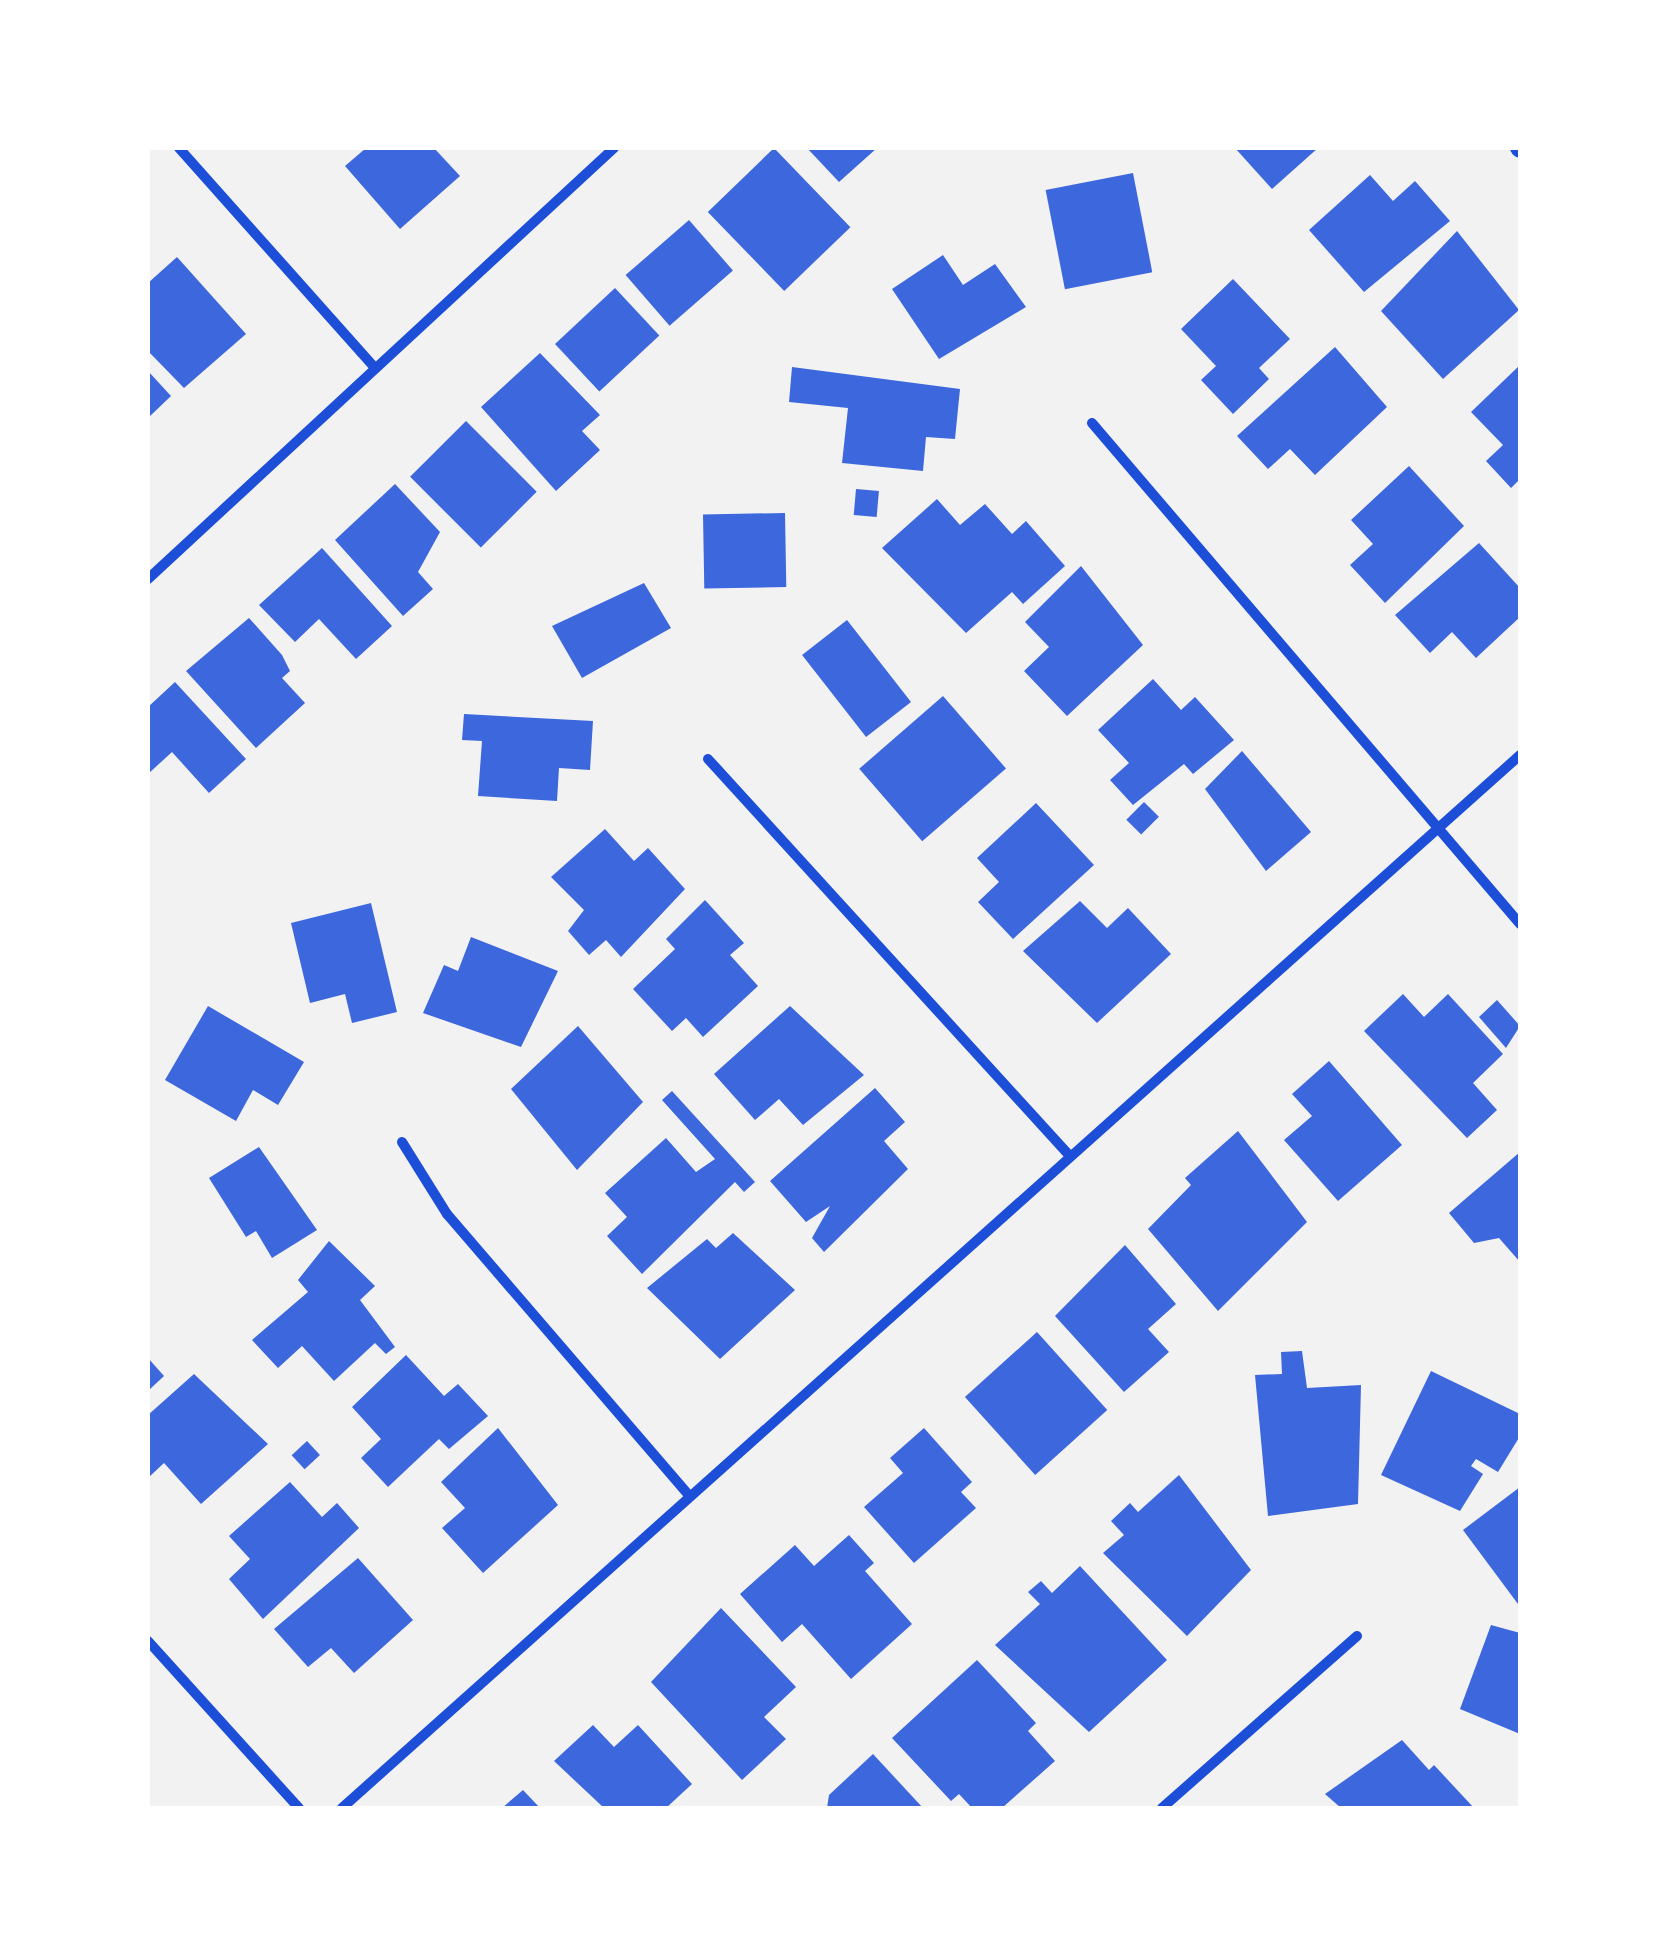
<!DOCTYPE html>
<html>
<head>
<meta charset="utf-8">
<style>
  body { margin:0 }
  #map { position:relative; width:1668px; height:1956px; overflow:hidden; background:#f2f2f2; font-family:"Asap Condensed",sans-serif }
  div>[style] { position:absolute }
  .building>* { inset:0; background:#3d67dc; transform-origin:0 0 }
  .minor>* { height:10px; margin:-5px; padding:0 5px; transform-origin:5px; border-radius:5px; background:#1d4ed8 }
  .tertiary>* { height:18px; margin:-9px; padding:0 9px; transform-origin:9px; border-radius:9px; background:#1d4ed8 }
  span { translate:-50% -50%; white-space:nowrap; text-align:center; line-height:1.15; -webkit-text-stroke:10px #fff; paint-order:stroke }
  .frame { position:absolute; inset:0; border:150px solid #fff; pointer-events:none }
</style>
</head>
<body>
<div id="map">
  <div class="building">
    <i style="clip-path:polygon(366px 148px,434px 148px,460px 176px,400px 229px,345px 166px)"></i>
    <i style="left:774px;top:148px;width:110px;height:92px;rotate:46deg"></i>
    <i style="clip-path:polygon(807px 148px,877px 148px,839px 182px)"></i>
    <i style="clip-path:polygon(1235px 148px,1318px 148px,1272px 189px)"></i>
    <i style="left:1133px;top:173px;width:101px;height:89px;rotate:79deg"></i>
    <i style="clip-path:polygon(1370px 175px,1393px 201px,1415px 181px,1450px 221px,1364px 292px,1309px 230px)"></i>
    <i style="left:689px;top:220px;width:67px;height:84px;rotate:49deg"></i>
    <i style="clip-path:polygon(1457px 231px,1519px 310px,1443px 379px,1381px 311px)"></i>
    <i style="clip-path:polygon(943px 255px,963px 285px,995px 264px,1026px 307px,939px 359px,892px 289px)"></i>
    <i style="clip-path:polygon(177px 257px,246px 334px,184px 388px,148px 351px,148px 283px)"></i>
    <i style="clip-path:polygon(1233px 279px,1290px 339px,1259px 368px,1269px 379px,1233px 414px,1201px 380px,1216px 366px,1181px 329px)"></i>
    <i style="left:615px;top:288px;width:65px;height:82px;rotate:47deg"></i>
    <i style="clip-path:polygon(1335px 347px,1387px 407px,1315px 475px,1290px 449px,1268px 469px,1237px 436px)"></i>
    <i style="clip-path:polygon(540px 353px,600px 415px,582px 431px,600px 450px,556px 491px,481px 407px)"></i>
    <i style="clip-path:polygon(1520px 365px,1520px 479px,1511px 488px,1486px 461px,1503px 445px,1471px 412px)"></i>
    <i style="clip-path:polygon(792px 367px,960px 389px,955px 439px,926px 437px,923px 471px,842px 463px,848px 408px,789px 402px)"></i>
    <i style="clip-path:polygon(148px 371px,171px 396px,148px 418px)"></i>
    <i style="left:466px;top:421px;width:100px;height:79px;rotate:45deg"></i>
    <i style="clip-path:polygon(1409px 466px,1464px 526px,1385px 603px,1350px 565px,1373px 544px,1351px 520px)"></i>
    <i style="clip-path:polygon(395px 484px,440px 532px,418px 572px,433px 589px,403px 616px,335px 540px)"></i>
    <i style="left:856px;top:489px;width:23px;height:26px;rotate:5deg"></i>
    <i style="clip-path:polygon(937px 499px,960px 525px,985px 504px,1012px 534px,1026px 521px,1065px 566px,1023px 604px,1012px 592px,966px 633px,882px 548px)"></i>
    <i style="left:785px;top:513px;width:74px;height:82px;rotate:89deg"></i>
    <i style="clip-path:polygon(1479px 543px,1520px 588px,1520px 617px,1476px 658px,1452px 632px,1430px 653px,1395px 615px)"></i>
    <i style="clip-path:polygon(322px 548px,392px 626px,356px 659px,319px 619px,295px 642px,259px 605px)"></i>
    <i style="clip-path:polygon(1081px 566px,1143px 645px,1067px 716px,1024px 671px,1049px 647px,1025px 622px)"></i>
    <i style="clip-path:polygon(644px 583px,671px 628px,582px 678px,552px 626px)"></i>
    <i style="clip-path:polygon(249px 618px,282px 655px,290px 671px,282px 678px,305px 703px,256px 748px,186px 671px)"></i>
    <i style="left:847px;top:620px;width:104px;height:57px;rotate:52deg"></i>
    <i style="clip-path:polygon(1153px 679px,1181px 710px,1195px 697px,1234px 740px,1193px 774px,1184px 764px,1133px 805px,1110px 780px,1129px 763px,1098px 730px)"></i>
    <i style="clip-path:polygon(175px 682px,246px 759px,209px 793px,172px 752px,148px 774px,148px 707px)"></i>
    <i style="left:943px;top:696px;width:96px;height:111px;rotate:49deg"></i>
    <i style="clip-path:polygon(464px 714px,593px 721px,590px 770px,559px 768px,557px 801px,478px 796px,482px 741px,462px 740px)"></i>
    <i style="clip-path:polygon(1242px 751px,1311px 832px,1266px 871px,1205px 789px)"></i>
    <i style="left:1144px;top:802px;width:21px;height:25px;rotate:45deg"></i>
    <i style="clip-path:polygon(1036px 803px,1094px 865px,1013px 939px,978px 902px,999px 882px,977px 858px)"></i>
    <i style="clip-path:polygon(605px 829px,634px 861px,648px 848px,685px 889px,621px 957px,606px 940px,589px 955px,568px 931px,584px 910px,551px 877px)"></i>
    <i style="clip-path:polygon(705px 900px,744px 943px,730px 955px,758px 986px,703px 1037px,686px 1018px,672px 1031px,633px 989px,675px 949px,666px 939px)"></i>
    <i style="clip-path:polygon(1080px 901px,1107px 928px,1128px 908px,1171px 954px,1097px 1023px,1023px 951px)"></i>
    <i style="clip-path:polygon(371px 903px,397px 1012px,352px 1023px,345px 994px,310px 1003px,291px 923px)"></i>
    <i style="clip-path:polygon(471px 937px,558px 971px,521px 1047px,423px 1013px,444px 965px,458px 971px)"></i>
    <i style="clip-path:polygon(1403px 994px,1424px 1017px,1448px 994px,1503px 1054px,1473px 1083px,1497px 1110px,1467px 1138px,1364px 1031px)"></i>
    <i style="clip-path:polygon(1497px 1000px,1520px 1026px,1506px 1048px,1479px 1017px)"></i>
    <i style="clip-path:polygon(208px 1006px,304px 1062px,278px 1105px,253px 1090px,236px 1121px,165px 1080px)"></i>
    <i style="clip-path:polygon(790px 1006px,864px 1075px,803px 1125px,779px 1099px,755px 1120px,714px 1074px)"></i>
    <i style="clip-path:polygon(578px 1026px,643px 1102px,577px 1170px,511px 1089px)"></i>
    <i style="clip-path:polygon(1329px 1061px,1402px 1145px,1338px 1201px,1284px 1140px,1312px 1116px,1292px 1094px)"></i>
    <i style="clip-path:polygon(875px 1088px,905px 1122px,884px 1141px,908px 1169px,824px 1252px,812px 1238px,830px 1206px,806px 1222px,770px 1181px)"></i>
    <i style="clip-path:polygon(672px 1091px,755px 1182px,744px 1192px,735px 1182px,642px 1274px,607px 1236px,627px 1217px,605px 1193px,666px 1138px,696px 1172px,715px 1159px,662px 1100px)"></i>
    <i style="clip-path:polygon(1238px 1131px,1307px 1222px,1218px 1311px,1148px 1229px,1191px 1185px,1185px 1178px)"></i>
    <i style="clip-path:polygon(259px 1147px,317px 1230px,272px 1258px,256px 1231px,246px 1237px,209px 1178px)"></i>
    <i style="clip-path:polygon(1520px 1152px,1520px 1262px,1499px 1238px,1474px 1243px,1449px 1213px)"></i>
    <i style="clip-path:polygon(733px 1233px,795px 1290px,720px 1359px,647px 1288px,707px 1239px,716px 1248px)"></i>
    <i style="clip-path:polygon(329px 1241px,375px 1286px,360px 1300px,395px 1347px,386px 1354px,375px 1343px,334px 1381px,302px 1346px,278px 1368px,252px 1340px,308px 1292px,298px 1280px)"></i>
    <i style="clip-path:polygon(1125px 1245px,1176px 1304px,1148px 1329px,1169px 1352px,1124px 1392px,1055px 1316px)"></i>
    <i style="left:1037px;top:1332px;width:105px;height:97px;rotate:48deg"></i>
    <i style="clip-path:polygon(1302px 1351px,1307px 1388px,1361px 1385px,1358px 1504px,1268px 1516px,1255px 1375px,1282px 1374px,1281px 1352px)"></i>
    <i style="clip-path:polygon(406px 1355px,444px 1396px,458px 1384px,488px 1416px,449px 1449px,439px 1439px,388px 1487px,361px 1458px,381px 1439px,352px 1407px)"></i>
    <i style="clip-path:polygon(148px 1358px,164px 1376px,148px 1391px)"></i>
    <i style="clip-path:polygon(1431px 1371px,1520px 1414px,1520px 1436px,1498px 1472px,1476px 1459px,1471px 1466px,1483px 1474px,1460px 1511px,1381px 1475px)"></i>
    <i style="clip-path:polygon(194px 1374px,268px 1444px,201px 1504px,164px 1463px,148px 1478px,148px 1415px)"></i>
    <i style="clip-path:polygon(498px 1428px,558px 1505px,483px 1573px,442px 1528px,465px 1508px,441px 1482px)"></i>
    <i style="clip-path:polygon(924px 1428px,972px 1482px,961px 1492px,976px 1508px,914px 1563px,864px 1507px,903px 1473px,890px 1458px)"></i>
    <i style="left:307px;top:1441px;width:19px;height:21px;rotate:47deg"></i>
    <i style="clip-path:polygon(1179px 1475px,1251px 1570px,1187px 1636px,1103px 1553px,1124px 1535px,1111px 1521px,1130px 1503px,1138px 1512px)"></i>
    <i style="clip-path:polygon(290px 1482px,322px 1517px,337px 1503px,359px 1528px,263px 1619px,229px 1579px,250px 1559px,229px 1536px)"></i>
    <i style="clip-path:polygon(1520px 1487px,1520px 1602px,1518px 1604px,1463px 1530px)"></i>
    <i style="clip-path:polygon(849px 1535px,874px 1563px,865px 1571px,912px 1624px,851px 1679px,802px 1624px,782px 1642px,740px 1594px,795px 1545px,814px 1566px)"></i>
    <i style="clip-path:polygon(358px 1558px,413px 1620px,354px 1673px,331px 1648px,308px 1667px,274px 1629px)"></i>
    <i style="clip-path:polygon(1080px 1566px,1167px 1660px,1089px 1732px,995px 1645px,1040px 1604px,1028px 1592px,1041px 1581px,1052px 1593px)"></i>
    <i style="clip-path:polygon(721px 1608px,796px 1687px,764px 1717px,786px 1739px,742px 1780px,651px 1682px)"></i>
    <i style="clip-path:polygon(1491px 1625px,1520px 1633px,1520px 1734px,1460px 1709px)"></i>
    <i style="clip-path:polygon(977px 1660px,1036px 1723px,1028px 1731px,1055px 1761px,1002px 1808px,972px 1808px,959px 1794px,951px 1801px,892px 1738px)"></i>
    <i style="clip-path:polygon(593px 1725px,614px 1747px,638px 1725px,692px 1784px,666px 1808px,604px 1808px,554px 1761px)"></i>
    <i style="clip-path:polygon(1402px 1740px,1429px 1770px,1434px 1765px,1474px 1808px,1341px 1808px,1325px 1794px)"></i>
    <i style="clip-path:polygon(873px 1754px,923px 1808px,827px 1808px,829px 1795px)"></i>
    <i style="clip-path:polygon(523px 1790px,540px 1808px,502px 1808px)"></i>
  </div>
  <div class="minor">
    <i style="left:179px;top:148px;width:295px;rotate:48.3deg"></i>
    <i style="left:1092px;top:423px;width:659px;rotate:49.49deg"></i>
    <i style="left:148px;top:579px;width:635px;rotate:-42.77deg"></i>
    <i style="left:708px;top:759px;width:536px;rotate:47.65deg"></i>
    <i style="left:402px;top:1142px;width:85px;rotate:58deg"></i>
    <i style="left:447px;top:1214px;width:368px;rotate:49.3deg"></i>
    <i style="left:148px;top:1641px;width:225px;rotate:47.9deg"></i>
    <i style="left:342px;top:1808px;width:1580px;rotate:-41.79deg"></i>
    <i style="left:1162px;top:1808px;width:260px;rotate:-41.4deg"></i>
  </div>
  <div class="tertiary">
    <i style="left:1519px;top:148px;width:1px;rotate:45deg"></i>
  </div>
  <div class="frame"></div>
</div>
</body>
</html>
